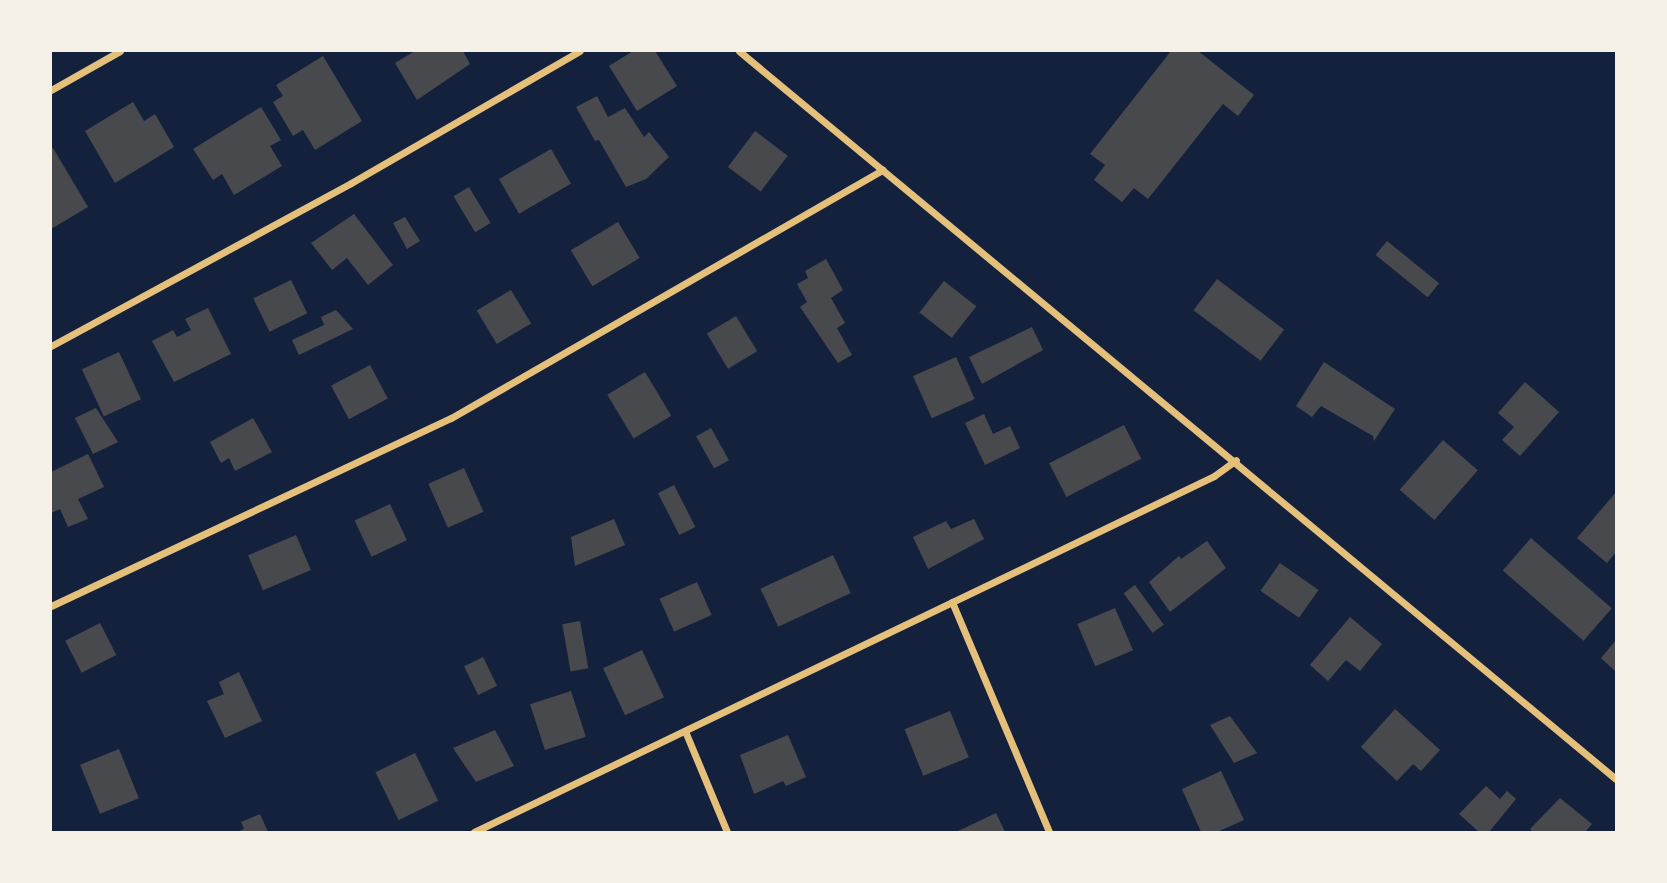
<!DOCTYPE html>
<html>
<head>
<meta charset="utf-8">
<style>
  body { margin:0 }
  #map { position:relative; width:1667px; height:883px; overflow:hidden; background:#14213d; font-family:Rubik,sans-serif }
  div>[style] { position:absolute }
  .building>* { inset:0; background:#48494c; transform-origin:0 0 }
  .minor>* { height:7px; margin:-3.5px; padding:0 3.5px; transform-origin:3.5px; border-radius:3.5px; background:#e5c07b }
  span { translate:-50% -50%; white-space:nowrap; text-align:center; line-height:1.15; -webkit-text-stroke:6px #f6f1e7; paint-order:stroke }
  .frame { position:absolute; inset:0; border:52px solid #f6f1e7; pointer-events:none }
</style>
</head>
<body>
<div id="map">
  <div class="building">
    <i style="clip-path:polygon(415px 51px,463px 51px,470px 64px,417px 100px,395px 63px)"></i>
    <i style="clip-path:polygon(633px 51px,655px 51px,677px 86px,637px 111px,609px 66px)"></i>
    <i style="clip-path:polygon(1171px 51px,1198px 51px,1254px 95px,1238px 116px,1223px 104px,1148px 199px,1134px 188px,1122px 202px,1094px 180px,1105px 165px,1090px 154px)"></i>
    <i style="clip-path:polygon(323px 56px,362px 121px,315px 150px,303px 130px,293px 136px,273px 102px,283px 96px,276px 85px)"></i>
    <i style="clip-path:polygon(597px 96px,608px 117px,625px 108px,644px 137px,649px 132px,669px 157px,646px 179px,626px 187px,599px 140px,595px 141px,576px 107px)"></i>
    <i style="clip-path:polygon(133px 102px,144px 121px,155px 114px,174px 147px,115px 183px,85px 131px)"></i>
    <i style="clip-path:polygon(261px 107px,281px 140px,270px 146px,282px 166px,234px 195px,222px 174px,213px 180px,193px 149px)"></i>
    <i style="left:755px;top:131px;width:41px;height:45px;rotate:37deg"></i>
    <i style="clip-path:polygon(53px 148px,88px 207px,51px 229px,51px 149px)"></i>
    <i style="left:551px;top:149px;width:40px;height:60px;rotate:60deg"></i>
    <i style="left:469px;top:187px;width:42px;height:18px;rotate:59deg"></i>
    <i style="clip-path:polygon(354px 214px,393px 265px,368px 285px,347px 258px,332px 270px,311px 243px)"></i>
    <i style="clip-path:polygon(405px 217px,420px 241px,407px 249px,393px 223px)"></i>
    <i style="left:618px;top:222px;width:42px;height:55px;rotate:59deg"></i>
    <i style="left:1387px;top:241px;width:67px;height:18px;rotate:39deg"></i>
    <i style="clip-path:polygon(826px 259px,843px 290px,831px 298px,845px 323px,837px 328px,852px 355px,838px 363px,800px 307px,807px 302px,797px 284px,808px 278px,805px 271px)"></i>
    <i style="left:1217px;top:279px;width:84px;height:39px;rotate:37deg"></i>
    <i style="left:291px;top:280px;width:37px;height:42px;rotate:64deg"></i>
    <i style="left:944px;top:281px;width:41px;height:40px;rotate:38deg"></i>
    <i style="left:511px;top:290px;width:39px;height:40px;rotate:59deg"></i>
    <i style="clip-path:polygon(208px 308px,231px 354px,174px 382px,152px 341px,173px 330px,177px 337px,191px 330px,185px 319px)"></i>
    <i style="clip-path:polygon(336px 310px,353px 329px,299px 355px,292px 340px,324px 325px,321px 317px)"></i>
    <i style="left:736px;top:316px;width:41px;height:34px;rotate:59deg"></i>
    <i style="clip-path:polygon(1032px 327px,1043px 350px,982px 384px,969px 357px)"></i>
    <i style="left:119px;top:352px;width:52px;height:41px;rotate:65deg"></i>
    <i style="left:956px;top:357px;width:46px;height:47px;rotate:66deg"></i>
    <i style="clip-path:polygon(1324px 362px,1395px 409px,1374px 441px,1373px 436px,1321px 406px,1312px 417px,1296px 406px)"></i>
    <i style="left:370px;top:365px;width:38px;height:44px;rotate:62deg"></i>
    <i style="left:645px;top:372px;width:51px;height:44px;rotate:59deg"></i>
    <i style="clip-path:polygon(1525px 382px,1559px 412px,1520px 456px,1502px 440px,1514px 427px,1498px 413px)"></i>
    <i style="clip-path:polygon(96px 408px,118px 442px,93px 454px,75px 418px)"></i>
    <i style="clip-path:polygon(984px 414px,993px 434px,1010px 426px,1020px 448px,985px 465px,965px 423px)"></i>
    <i style="clip-path:polygon(253px 418px,272px 452px,235px 471px,229px 458px,221px 463px,210px 442px)"></i>
    <i style="left:1124px;top:425px;width:38px;height:84px;rotate:63deg"></i>
    <i style="left:711px;top:428px;width:37px;height:17px;rotate:61deg"></i>
    <i style="left:1443px;top:440px;width:46px;height:66px;rotate:41deg"></i>
    <i style="clip-path:polygon(88px 454px,104px 487px,78px 499px,88px 519px,68px 527px,60px 509px,51px 513px,51px 472px)"></i>
    <i style="left:464px;top:468px;width:48px;height:39px;rotate:66deg"></i>
    <i style="left:674px;top:485px;width:47px;height:18px;rotate:63deg"></i>
    <i style="clip-path:polygon(1616px 492px,1616px 552px,1607px 563px,1577px 538px)"></i>
    <i style="left:390px;top:504px;width:40px;height:39px;rotate:65deg"></i>
    <i style="clip-path:polygon(614px 519px,625px 545px,575px 566px,571px 537px)"></i>
    <i style="clip-path:polygon(974px 519px,984px 539px,928px 569px,913px 537px,946px 521px,951px 529px)"></i>
    <i style="left:296px;top:535px;width:38px;height:52px;rotate:67deg"></i>
    <i style="left:1531px;top:538px;width:107px;height:43px;rotate:41deg"></i>
    <i style="clip-path:polygon(1207px 541px,1226px 568px,1170px 612px,1149px 582px,1179px 556px,1181px 559px)"></i>
    <i style="left:833px;top:555px;width:42px;height:80px;rotate:65deg"></i>
    <i style="left:1280px;top:563px;width:47px;height:34px;rotate:35deg"></i>
    <i style="left:697px;top:582px;width:36px;height:41px;rotate:66deg"></i>
    <i style="left:1135px;top:585px;width:49px;height:14px;rotate:54deg"></i>
    <i style="left:1115px;top:608px;width:46px;height:41px;rotate:67deg"></i>
    <i style="clip-path:polygon(1350px 617px,1382px 644px,1360px 671px,1346px 660px,1328px 681px,1310px 665px)"></i>
    <i style="left:580px;top:621px;width:48px;height:18px;rotate:80deg"></i>
    <i style="left:100px;top:623px;width:36px;height:39px;rotate:63deg"></i>
    <i style="clip-path:polygon(1616px 640px,1616px 672px,1601px 658px)"></i>
    <i style="left:642px;top:650px;width:52px;height:43px;rotate:65deg"></i>
    <i style="left:483px;top:657px;width:32px;height:21px;rotate:64deg"></i>
    <i style="clip-path:polygon(239px 672px,262px 721px,225px 738px,207px 701px,224px 694px,219px 682px)"></i>
    <i style="left:571px;top:691px;width:48px;height:43px;rotate:72deg"></i>
    <i style="clip-path:polygon(1395px 709px,1440px 750px,1421px 771px,1413px 764px,1397px 781px,1361px 747px)"></i>
    <i style="left:950px;top:711px;width:50px;height:49px;rotate:68deg"></i>
    <i style="clip-path:polygon(1230px 716px,1257px 753px,1234px 763px,1210px 725px)"></i>
    <i style="clip-path:polygon(495px 730px,514px 766px,476px 782px,453px 748px)"></i>
    <i style="clip-path:polygon(788px 735px,806px 777px,786px 786px,783px 781px,754px 794px,740px 755px)"></i>
    <i style="left:119px;top:749px;width:53px;height:42px;rotate:68deg"></i>
    <i style="left:415px;top:753px;width:53px;height:44px;rotate:64deg"></i>
    <i style="clip-path:polygon(1221px 771px,1244px 820px,1217px 832px,1201px 832px,1182px 789px)"></i>
    <i style="clip-path:polygon(1486px 786px,1500px 799px,1507px 791px,1516px 799px,1489px 832px,1479px 832px,1459px 814px)"></i>
    <i style="clip-path:polygon(1560px 798px,1592px 824px,1585px 832px,1533px 832px,1530px 829px)"></i>
    <i style="clip-path:polygon(996px 813px,1005px 832px,956px 832px)"></i>
    <i style="clip-path:polygon(260px 814px,268px 832px,237px 832px,244px 829px,241px 822px)"></i>
  </div>
  <div class="minor">
    <i style="left:739px;top:51px;width:1140px;rotate:39.7deg"></i>
    <i style="left:51px;top:90px;width:79px;rotate:-29.5deg"></i>
    <i style="left:51px;top:346px;width:341px;rotate:-28.5deg"></i>
    <i style="left:351px;top:183px;width:264px;rotate:-30deg"></i>
    <i style="left:952px;top:602px;width:250px;rotate:67.1deg"></i>
    <i style="left:51px;top:606px;width:442px;rotate:-25.2deg"></i>
    <i style="left:451px;top:418px;width:498px;rotate:-29.9deg"></i>
    <i style="left:685px;top:731px;width:109px;rotate:67.4deg"></i>
    <i style="left:474px;top:832px;width:821px;rotate:-25.69deg"></i>
    <i style="left:1214px;top:476px;width:27px;rotate:-36deg"></i>
  </div>
  <div class="frame"></div>
</div>
</body>
</html>
